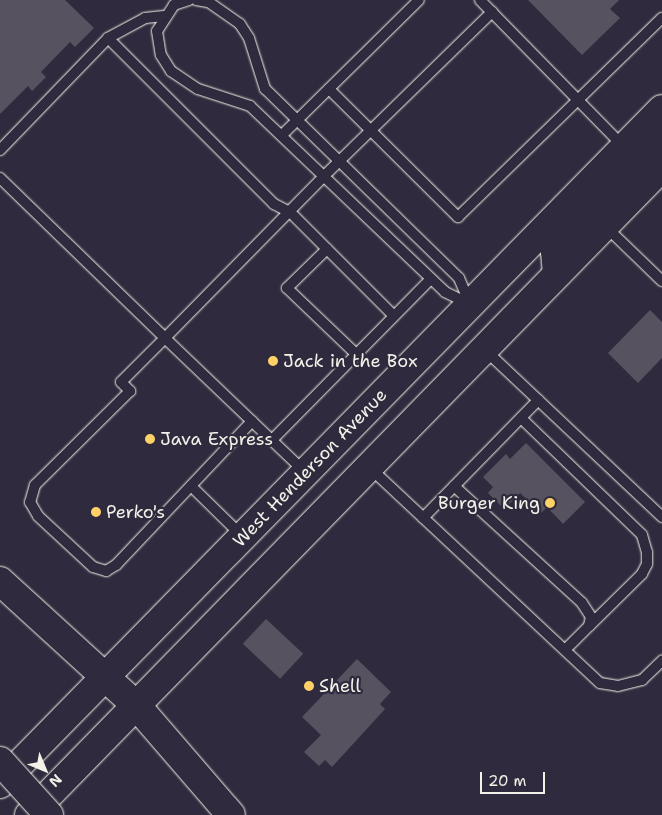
<!DOCTYPE html>
<html>
<head>
<meta charset="utf-8">
<style>
  body { margin:0 }
  #map { position:relative; width:662px; height:815px; overflow:hidden; background:#2f2a3d; font-family:"Shantell Sans",sans-serif }
  div>[style] { position:absolute }
  .building>* { inset:0; background:#56525f; transform-origin:0 0 }
  .roads { filter:drop-shadow(0 0 1px #f4f1e8) drop-shadow(0 0 1px #f4f1e8) }
  .lane>* { height:10px; margin:-5px; padding:0 5px; transform-origin:5px; border-radius:5px; background:#2f2a3d }
  .secondary>* { height:28px; margin:-14px; padding:0 14px; transform-origin:14px; border-radius:14px; background:#2f2a3d }
  .highway>* { height:28px; margin:-14px; padding:0 14px; transform-origin:14px; border-radius:14px; background:#2f2a3d }
  .bridges { filter:drop-shadow(0 0 1px #f4f1e8) drop-shadow(0 0 1px #f4f1e8) }
  .highway-bridge>* { height:28px; margin:-14px; padding:0 14px; transform-origin:14px; border-radius:14px; background:#2f2a3d }
  .dots>* { width:14px; height:14px; translate:-50% -50%; box-sizing:border-box; border:2px solid #2f2a3d; border-radius:50% }
  span { translate:-50% -50%; white-space:nowrap; text-align:center; line-height:1.15; -webkit-text-stroke:4.5px #2f2a3d; paint-order:stroke }
  .poi-label { font-size:18px; color:#f4f1e8 }
  .left { translate:0 -50%; text-align:left }
  .right { translate:-100% -50%; text-align:right }
  .street-label { font-size:18px; color:#f4f1e8 }
  .north { position:absolute; left:20px; top:745px; width:50px; height:50px; -webkit-text-stroke:4px #2f2a3d; paint-order:stroke; rotate:135deg; font-size:14px; font-weight:700; line-height:20px; text-align:center; color:#f4f1e8 }
  .north::after { content:''; display:block; margin:auto; width:18px; height:22px; background:#f4f1e8; clip-path:polygon(50% 0,100% 100%,50% 72%,0 100%) }
  .scale { position:absolute; left:480px; top:772px; width:65px; height:22px; box-sizing:border-box; border:2px solid #f4f1e8; border-top:0; padding-left:6px; font-size:15px; line-height:18px; white-space:nowrap; color:#f4f1e8; -webkit-text-stroke:4px #2f2a3d; paint-order:stroke }
</style>
</head>
<body>
<div id="map">
  <div class="building">
    <i style="clip-path:polygon(0 0,65px 0,94px 28px,75px 47px,70px 42px,41px 72px,46px 77px,32px 91px,28px 86px,0 114px)"></i>
    <i style="clip-path:polygon(528px 0,619px 0,610px 9px,620px 18px,582px 55px)"></i>
    <i style="clip-path:polygon(650px 310px,662px 322px,662px 358px,638px 383px,608px 353px)"></i>
    <i style="clip-path:polygon(526px 443px,585px 502px,563px 524px,547px 507px,541px 513px,520px 493px,504px 509px,488px 493px,493px 487px,483px 477px,506px 454px,510px 459px)"></i>
    <i style="left:266px;top:619px;width:51px;height:34px;rotate:43deg"></i>
    <i style="clip-path:polygon(357px 659px,391px 692px,380px 704px,385px 709px,332px 767px,325px 760px,319px 766px,304px 752px,321px 735px,302px 717px)"></i>
  </div>
  <div class="roads">
    <div class="lane">
      <i style="left:189px;top:0;width:16px;rotate:162deg"></i>
      <i style="left:174px;top:5px;width:31px;rotate:123deg"></i>
      <i style="left:157px;top:31px;width:24px;rotate:81deg"></i>
      <i style="left:161px;top:55px;width:19px;rotate:58deg"></i>
      <i style="left:171px;top:71px;width:32px;rotate:34deg"></i>
      <i style="left:198px;top:89px;width:55px;rotate:18.1deg"></i>
      <i style="left:250px;top:106px;width:269px;rotate:43.6deg"></i>
      <i style="left:445px;top:292px;width:28px;rotate:26deg"></i>
      <i style="left:470px;top:304px;width:28px;rotate:-113deg"></i>
      <i style="left:459px;top:278px;width:271px;rotate:-135.7deg"></i>
      <i style="left:265px;top:89px;width:53px;rotate:-107.4deg"></i>
      <i style="left:249px;top:38px;width:17px;rotate:-123deg"></i>
      <i style="left:240px;top:24px;width:39px;rotate:-145deg"></i>
      <i style="left:208px;top:2px;width:12px;rotate:-171deg"></i>
      <i style="left:480px;top:0;width:206px;rotate:45.6deg"></i>
      <i style="left:108px;top:38px;width:235px;rotate:45deg"></i>
      <i style="left:274px;top:204px;width:18px;rotate:27deg"></i>
      <i style="left:290px;top:212px;width:146px;rotate:45deg"></i>
      <i style="left:329px;top:89px;width:182px;rotate:44.8deg"></i>
      <i style="left:458px;top:217px;width:285px;rotate:-44.3deg"></i>
      <i style="left:282px;top:135px;width:192px;rotate:-44.6deg"></i>
      <i style="left:0;top:150px;width:156px;rotate:-46deg"></i>
      <i style="left:108px;top:38px;width:42px;rotate:-28.4deg"></i>
      <i style="left:145px;top:18px;width:19px;rotate:-6deg"></i>
      <i style="left:0;top:178px;width:230px;rotate:44.1deg"></i>
      <i style="left:165px;top:338px;width:62px;rotate:135deg"></i>
      <i style="left:121px;top:382px;width:13px;rotate:45deg"></i>
      <i style="left:130px;top:391px;width:134px;rotate:135.3deg"></i>
      <i style="left:35px;top:485px;width:18px;rotate:106deg"></i>
      <i style="left:30px;top:502px;width:16px;rotate:60deg"></i>
      <i style="left:38px;top:516px;width:75px;rotate:42.8deg"></i>
      <i style="left:93px;top:567px;width:14px;rotate:17deg"></i>
      <i style="left:106px;top:571px;width:12px;rotate:-31deg"></i>
      <i style="left:116px;top:565px;width:198px;rotate:-46.6deg"></i>
      <i style="left:605px;top:226px;width:79px;rotate:44deg"></i>
      <i style="left:327px;top:249px;width:56px;rotate:135.7deg"></i>
      <i style="left:287px;top:288px;width:95px;rotate:43.7deg"></i>
      <i style="left:484px;top:349px;width:245px;rotate:43.3deg"></i>
      <i style="left:521px;top:418px;width:168px;rotate:44deg"></i>
      <i style="left:642px;top:535px;width:18px;rotate:74deg"></i>
      <i style="left:647px;top:552px;width:12px;rotate:90deg"></i>
      <i style="left:647px;top:564px;width:11px;rotate:117deg"></i>
      <i style="left:642px;top:574px;width:74px;rotate:135.5deg"></i>
      <i style="left:272px;top:440px;width:226px;rotate:-45.4deg"></i>
      <i style="left:369px;top:467px;width:316px;rotate:43.1deg"></i>
      <i style="left:600px;top:683px;width:18px;rotate:9deg"></i>
      <i style="left:618px;top:686px;width:25px;rotate:-14deg"></i>
      <i style="left:642px;top:680px;width:28px;rotate:-44deg"></i>
      <i style="left:305px;top:472px;width:194px;rotate:-136.3deg"></i>
      <i style="left:165px;top:338px;width:227px;rotate:-45.5deg"></i>
      <i style="left:324px;top:176px;width:235px;rotate:-44.3deg"></i>
      <i style="left:191px;top:486px;width:71px;rotate:44.4deg"></i>
      <i style="left:454px;top:486px;width:173px;rotate:42.4deg"></i>
      <i style="left:582px;top:603px;width:17px;rotate:57deg"></i>
      <i style="left:591px;top:617px;width:9px;rotate:103deg"></i>
      <i style="left:589px;top:626px;width:34px;rotate:135deg"></i>
      <i style="left:423px;top:518px;width:165px;rotate:-45.7deg"></i>
    </div>
    <div class="secondary">
      <i style="left:557px;top:274px;width:23px;rotate:-95deg"></i>
      <i style="left:555px;top:251px;width:47px;rotate:-50.2deg"></i>
      <i style="left:585px;top:215px;width:69px;rotate:-44.4deg"></i>
      <i style="left:634px;top:167px;width:28px;rotate:-52deg"></i>
      <i style="left:651px;top:145px;width:21px;rotate:-67deg"></i>
      <i style="left:0;top:784px;width:945px;rotate:-45.56deg"></i>
      <i style="left:29px;top:815px;width:906px;rotate:-45.67deg"></i>
    </div>
    <div class="highway">
      <i style="left:0;top:581px;width:184px;rotate:42.4deg"></i>
      <i style="left:136px;top:705px;width:145px;rotate:49.2deg"></i>
    </div>
  </div>
  <div class="bridges">
    <div class="highway-bridge">
      <i style="left:0;top:761px;width:73px;rotate:47.8deg"></i>
    </div>
  </div>
  <div class="dots">
    <i style="left:273px;top:361px;background:#ffd166"></i>
    <i style="left:150px;top:439px;background:#ffd166"></i>
    <i style="left:550px;top:503px;background:#ffd166"></i>
    <i style="left:96px;top:512px;background:#ffd166"></i>
    <i style="left:309px;top:686px;background:#ffd166"></i>
  </div>
  <div class="poi-label">
    <span class="left" style="left:283px;top:361px">Jack in the Box</span>
    <span class="left" style="left:160px;top:439px">Java Express</span>
    <span class="right" style="left:540px;top:503px">Burger King</span>
    <span class="left" style="left:106px;top:512px">Perko's</span>
    <span class="left" style="left:319px;top:686px">Shell</span>
  </div>
  <div class="street-label">
    <span style="left:310px;top:468px;rotate:-46deg">West Henderson Avenue</span>
  </div>
  <div class="north">N</div>
  <div class="scale">20 m</div>
</div>
</body>
</html>
